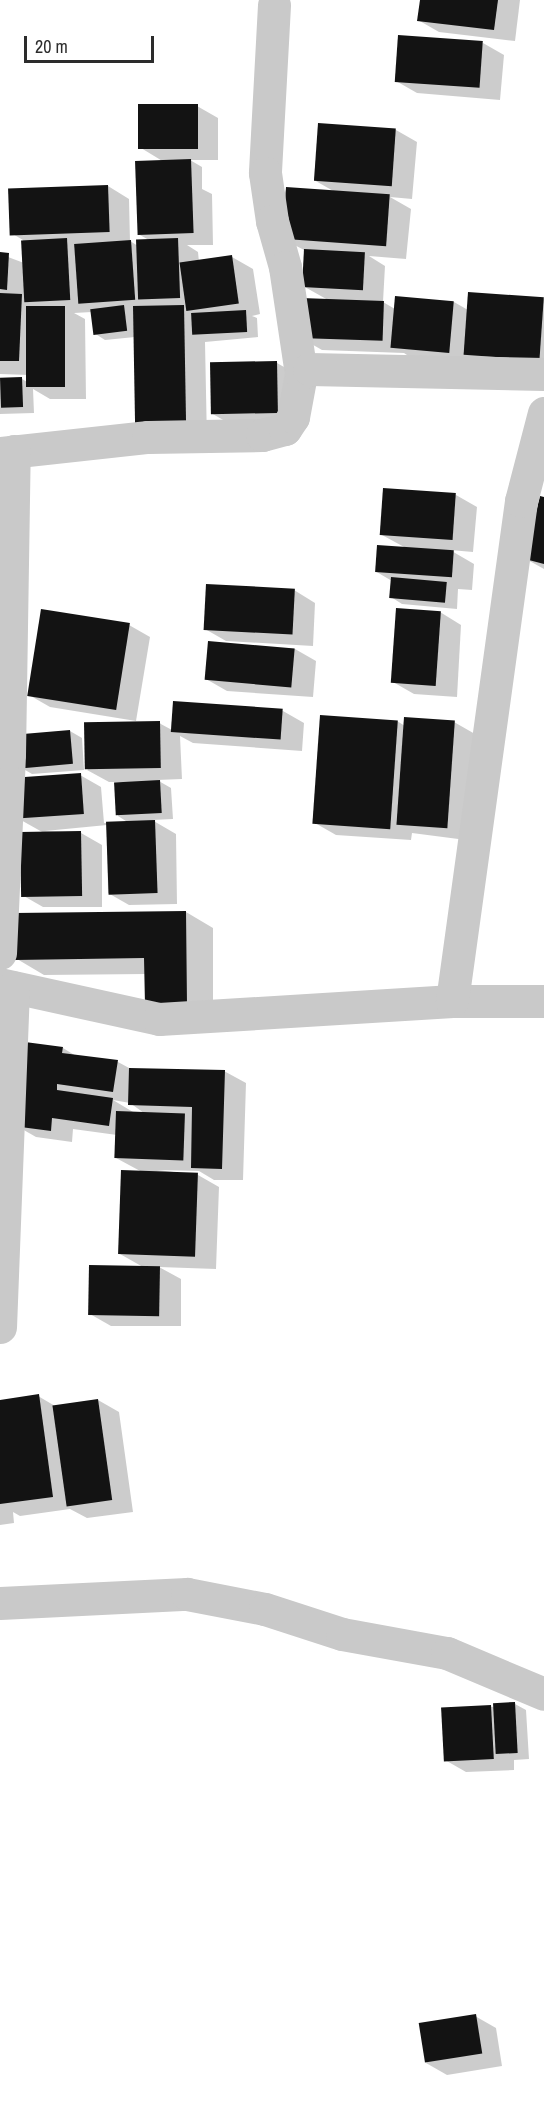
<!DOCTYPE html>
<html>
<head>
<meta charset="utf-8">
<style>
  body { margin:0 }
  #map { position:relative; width:544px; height:2125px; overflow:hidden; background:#fff; font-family:"Archivo Narrow",sans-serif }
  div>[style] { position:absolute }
  .shadow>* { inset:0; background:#0003 }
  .building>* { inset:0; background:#131313; transform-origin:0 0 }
  .minor>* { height:33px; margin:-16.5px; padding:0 16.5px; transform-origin:16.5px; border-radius:16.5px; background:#c9c9c9 }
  span { translate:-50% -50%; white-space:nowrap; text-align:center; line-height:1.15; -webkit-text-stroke:6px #fff; paint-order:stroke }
  .scale { position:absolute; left:24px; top:36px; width:130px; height:27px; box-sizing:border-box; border:3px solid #2c2c2c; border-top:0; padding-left:8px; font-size:18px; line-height:21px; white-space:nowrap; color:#2c2c2c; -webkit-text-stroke:4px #fff; paint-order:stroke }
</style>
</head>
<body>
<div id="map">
  <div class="shadow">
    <i style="clip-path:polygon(421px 0,520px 0,515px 41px,439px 32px,418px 20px)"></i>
    <i style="clip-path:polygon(483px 43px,504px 55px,500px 100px,417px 93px,396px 81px)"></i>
    <i style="clip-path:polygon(197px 106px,218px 118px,218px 160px,190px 160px,202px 167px,202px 189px,212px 194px,213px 245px,187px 245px,198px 252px,199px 262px,232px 257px,253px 269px,260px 314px,252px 316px,257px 318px,258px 337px,205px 342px,207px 441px,158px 442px,135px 337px,105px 340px,94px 333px,92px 312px,74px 313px,85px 319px,86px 399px,50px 399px,33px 389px,34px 413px,0 414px,0 380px,22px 379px,29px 383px,29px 375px,0 374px,0 254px,24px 263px,23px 240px,11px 233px,108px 186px,129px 199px,130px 241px,138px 246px,149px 240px,138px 234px,164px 162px,141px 148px)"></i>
    <i style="clip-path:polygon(320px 124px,396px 130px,417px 142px,412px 199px,390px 197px,411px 209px,406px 259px,369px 256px,385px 266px,383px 302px,395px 309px,396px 297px,454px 302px,468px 310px,544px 299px,544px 370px,413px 359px,404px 353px,322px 350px,301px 338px,328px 300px,303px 286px,306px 251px,283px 239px,335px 192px,314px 180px)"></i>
    <i style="clip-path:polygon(277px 363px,298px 375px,299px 424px,232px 425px,211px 413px)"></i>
    <i style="clip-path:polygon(456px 495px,477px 507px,473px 552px,450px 550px,474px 564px,472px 590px,458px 589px,457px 609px,402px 604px,391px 597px,392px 581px,375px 571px,406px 548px,382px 535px)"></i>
    <i style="clip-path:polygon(544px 499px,544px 569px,526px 559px)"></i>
    <i style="clip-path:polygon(294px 590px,315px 603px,313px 646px,226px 641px,205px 629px)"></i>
    <i style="clip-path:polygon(440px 612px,461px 625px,457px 697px,414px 694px,393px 682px)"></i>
    <i style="clip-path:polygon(129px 625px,150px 637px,136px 721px,50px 707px,29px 695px)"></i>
    <i style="clip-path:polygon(295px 649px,316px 661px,313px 697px,227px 691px,206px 679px)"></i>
    <i style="clip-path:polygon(283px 711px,304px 723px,302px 751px,193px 743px,180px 736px,182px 779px,157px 780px,171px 788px,173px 819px,152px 820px,176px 834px,177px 904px,129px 905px,108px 893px,107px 825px,45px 831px,81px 833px,102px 845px,102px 907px,43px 907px,22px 895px,44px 833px,19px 819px,80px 775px,101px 787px,104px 823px,129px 823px,118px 816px,125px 782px,109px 782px,87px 770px,159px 723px,172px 730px)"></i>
    <i style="clip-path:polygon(397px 721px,405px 726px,454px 722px,475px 734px,466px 840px,412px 833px,411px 840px,336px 835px,315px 823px)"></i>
    <i style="clip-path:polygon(70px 731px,82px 738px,84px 770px,32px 774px,20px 767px)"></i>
    <i style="clip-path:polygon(186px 912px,213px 928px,213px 1019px,146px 974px,44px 975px,17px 959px)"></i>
    <i style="clip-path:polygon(evenodd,63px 1048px,76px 1056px,118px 1062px,131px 1069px,224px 1071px,246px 1083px,243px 1180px,214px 1180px,199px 1171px,157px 1170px,198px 1175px,219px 1187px,216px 1269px,159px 1267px,181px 1279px,181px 1326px,111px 1326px,90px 1314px,143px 1267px,120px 1254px,142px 1172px,116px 1158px,117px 1135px,73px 1129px,72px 1142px,36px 1137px,15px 1125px,63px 1048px,113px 1100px,130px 1103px,144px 1113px,133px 1112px,113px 1100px)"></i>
    <i style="clip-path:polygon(38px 1396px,55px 1406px,98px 1400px,119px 1412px,133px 1512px,87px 1518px,70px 1509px,20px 1516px,13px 1512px,14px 1523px,0 1525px,0 1402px)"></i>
    <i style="clip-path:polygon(515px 1704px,526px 1710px,529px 1759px,514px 1760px,514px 1770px,466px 1772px,445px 1760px,491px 1707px)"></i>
    <i style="clip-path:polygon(475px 2016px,496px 2028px,502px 2066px,447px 2075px,426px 2063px)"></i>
  </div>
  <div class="building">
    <i style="clip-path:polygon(420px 0,498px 0,494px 30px,417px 21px)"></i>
    <i style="left:398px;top:35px;width:85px;height:47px;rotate:4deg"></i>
    <i style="left:138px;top:104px;width:60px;height:45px"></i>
    <i style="left:318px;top:123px;width:78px;height:58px;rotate:4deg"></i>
    <i style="left:191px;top:159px;width:74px;height:56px;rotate:88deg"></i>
    <i style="left:108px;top:185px;width:47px;height:100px;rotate:88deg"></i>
    <i style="left:286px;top:187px;width:104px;height:52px;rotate:4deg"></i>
    <i style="left:67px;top:238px;width:62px;height:46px;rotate:87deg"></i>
    <i style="left:178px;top:238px;width:60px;height:42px;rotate:88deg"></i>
    <i style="left:131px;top:240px;width:60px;height:57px;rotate:86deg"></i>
    <i style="left:304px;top:249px;width:61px;height:38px;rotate:3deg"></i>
    <i style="clip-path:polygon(0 252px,9px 253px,7px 290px,0 289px)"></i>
    <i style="left:232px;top:255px;width:49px;height:53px;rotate:82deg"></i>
    <i style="left:468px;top:292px;width:76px;height:63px;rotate:4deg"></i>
    <i style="clip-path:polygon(0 293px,22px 294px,19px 361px,0 361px)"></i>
    <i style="left:395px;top:296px;width:59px;height:52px;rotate:5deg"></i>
    <i style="left:301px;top:298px;width:83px;height:40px;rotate:2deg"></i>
    <i style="left:124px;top:305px;width:26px;height:34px;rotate:83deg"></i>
    <i style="left:184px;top:305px;width:125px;height:51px;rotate:89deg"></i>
    <i style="left:26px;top:306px;width:39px;height:81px"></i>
    <i style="left:246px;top:310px;width:22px;height:55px;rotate:87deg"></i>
    <i style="left:277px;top:361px;width:52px;height:67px;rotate:89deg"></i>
    <i style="left:22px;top:377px;width:30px;height:22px;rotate:88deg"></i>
    <i style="left:383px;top:488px;width:73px;height:47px;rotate:4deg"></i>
    <i style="clip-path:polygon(540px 496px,544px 497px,544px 564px,525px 559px)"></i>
    <i style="left:377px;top:545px;width:77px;height:27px;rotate:4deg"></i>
    <i style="left:391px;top:577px;width:56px;height:21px;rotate:5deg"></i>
    <i style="left:206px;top:584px;width:89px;height:46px;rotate:3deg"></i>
    <i style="left:396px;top:608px;width:45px;height:75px;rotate:4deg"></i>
    <i style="left:41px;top:609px;width:90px;height:88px;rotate:9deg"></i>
    <i style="left:208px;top:641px;width:87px;height:39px;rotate:5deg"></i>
    <i style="left:173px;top:701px;width:110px;height:31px;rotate:4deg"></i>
    <i style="left:320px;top:715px;width:78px;height:109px;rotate:4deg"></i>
    <i style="left:404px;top:717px;width:51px;height:108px;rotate:4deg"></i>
    <i style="left:160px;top:721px;width:47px;height:76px;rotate:89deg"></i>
    <i style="left:70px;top:730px;width:34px;height:53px;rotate:85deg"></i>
    <i style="left:81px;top:773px;width:41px;height:67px;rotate:86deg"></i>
    <i style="left:160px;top:780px;width:33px;height:46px;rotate:87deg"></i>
    <i style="left:155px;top:820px;width:73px;height:49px;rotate:88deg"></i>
    <i style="left:81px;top:831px;width:65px;height:61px;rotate:89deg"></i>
    <i style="clip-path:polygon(186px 911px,187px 1005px,145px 1005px,144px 958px,15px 960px,14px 913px)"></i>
    <i style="clip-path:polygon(25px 1042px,63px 1047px,62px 1053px,118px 1060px,113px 1092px,57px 1084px,57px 1090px,113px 1098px,109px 1126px,52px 1118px,51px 1131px,13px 1126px)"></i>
    <i style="clip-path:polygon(129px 1068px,225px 1070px,222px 1169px,191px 1168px,192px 1107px,128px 1105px)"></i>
    <i style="left:116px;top:1111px;width:69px;height:47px;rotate:2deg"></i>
    <i style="left:121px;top:1170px;width:77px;height:84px;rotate:2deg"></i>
    <i style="left:89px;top:1265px;width:71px;height:50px;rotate:1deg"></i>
    <i style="clip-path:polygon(39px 1394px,53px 1497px,0 1504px,0 1400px)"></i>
    <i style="left:98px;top:1399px;width:102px;height:46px;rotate:82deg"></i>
    <i style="left:515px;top:1702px;width:51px;height:22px;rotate:87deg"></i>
    <i style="left:491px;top:1705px;width:54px;height:50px;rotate:87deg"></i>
    <i style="left:476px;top:2014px;width:40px;height:58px;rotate:81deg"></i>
  </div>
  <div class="minor">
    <i style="left:274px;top:5px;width:168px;rotate:93.1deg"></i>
    <i style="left:265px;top:173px;width:49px;rotate:81.7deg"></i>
    <i style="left:272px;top:221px;width:48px;rotate:74.2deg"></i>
    <i style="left:285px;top:267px;width:108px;rotate:81.5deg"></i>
    <i style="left:0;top:453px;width:149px;rotate:-6.2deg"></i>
    <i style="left:148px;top:437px;width:114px;rotate:-1deg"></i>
    <i style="left:262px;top:435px;width:24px;rotate:-15deg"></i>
    <i style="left:285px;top:429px;width:14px;rotate:-56deg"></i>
    <i style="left:293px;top:417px;width:44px;rotate:-79.5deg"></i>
    <i style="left:301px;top:374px;width:9px;rotate:-32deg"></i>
    <i style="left:309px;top:369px;width:235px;rotate:1.2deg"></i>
    <i style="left:0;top:953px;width:199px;rotate:-87.4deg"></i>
    <i style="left:9px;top:754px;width:303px;rotate:-89.1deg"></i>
    <i style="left:0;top:984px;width:163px;rotate:12.4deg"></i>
    <i style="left:159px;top:1019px;width:294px;rotate:-3.5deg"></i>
    <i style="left:452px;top:1001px;width:92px"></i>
    <i style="left:452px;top:1001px;width:505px;rotate:-82.14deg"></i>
    <i style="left:521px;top:501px;width:91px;rotate:-75.4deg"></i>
    <i style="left:0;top:1327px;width:340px;rotate:-87.8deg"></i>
    <i style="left:0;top:1603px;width:187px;rotate:-2.8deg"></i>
    <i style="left:187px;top:1594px;width:79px;rotate:10.9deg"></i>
    <i style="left:265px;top:1609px;width:81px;rotate:18deg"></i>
    <i style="left:342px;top:1634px;width:107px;rotate:10.3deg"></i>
    <i style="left:447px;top:1653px;width:105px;rotate:22.9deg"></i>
  </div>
  <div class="scale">20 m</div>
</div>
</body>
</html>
